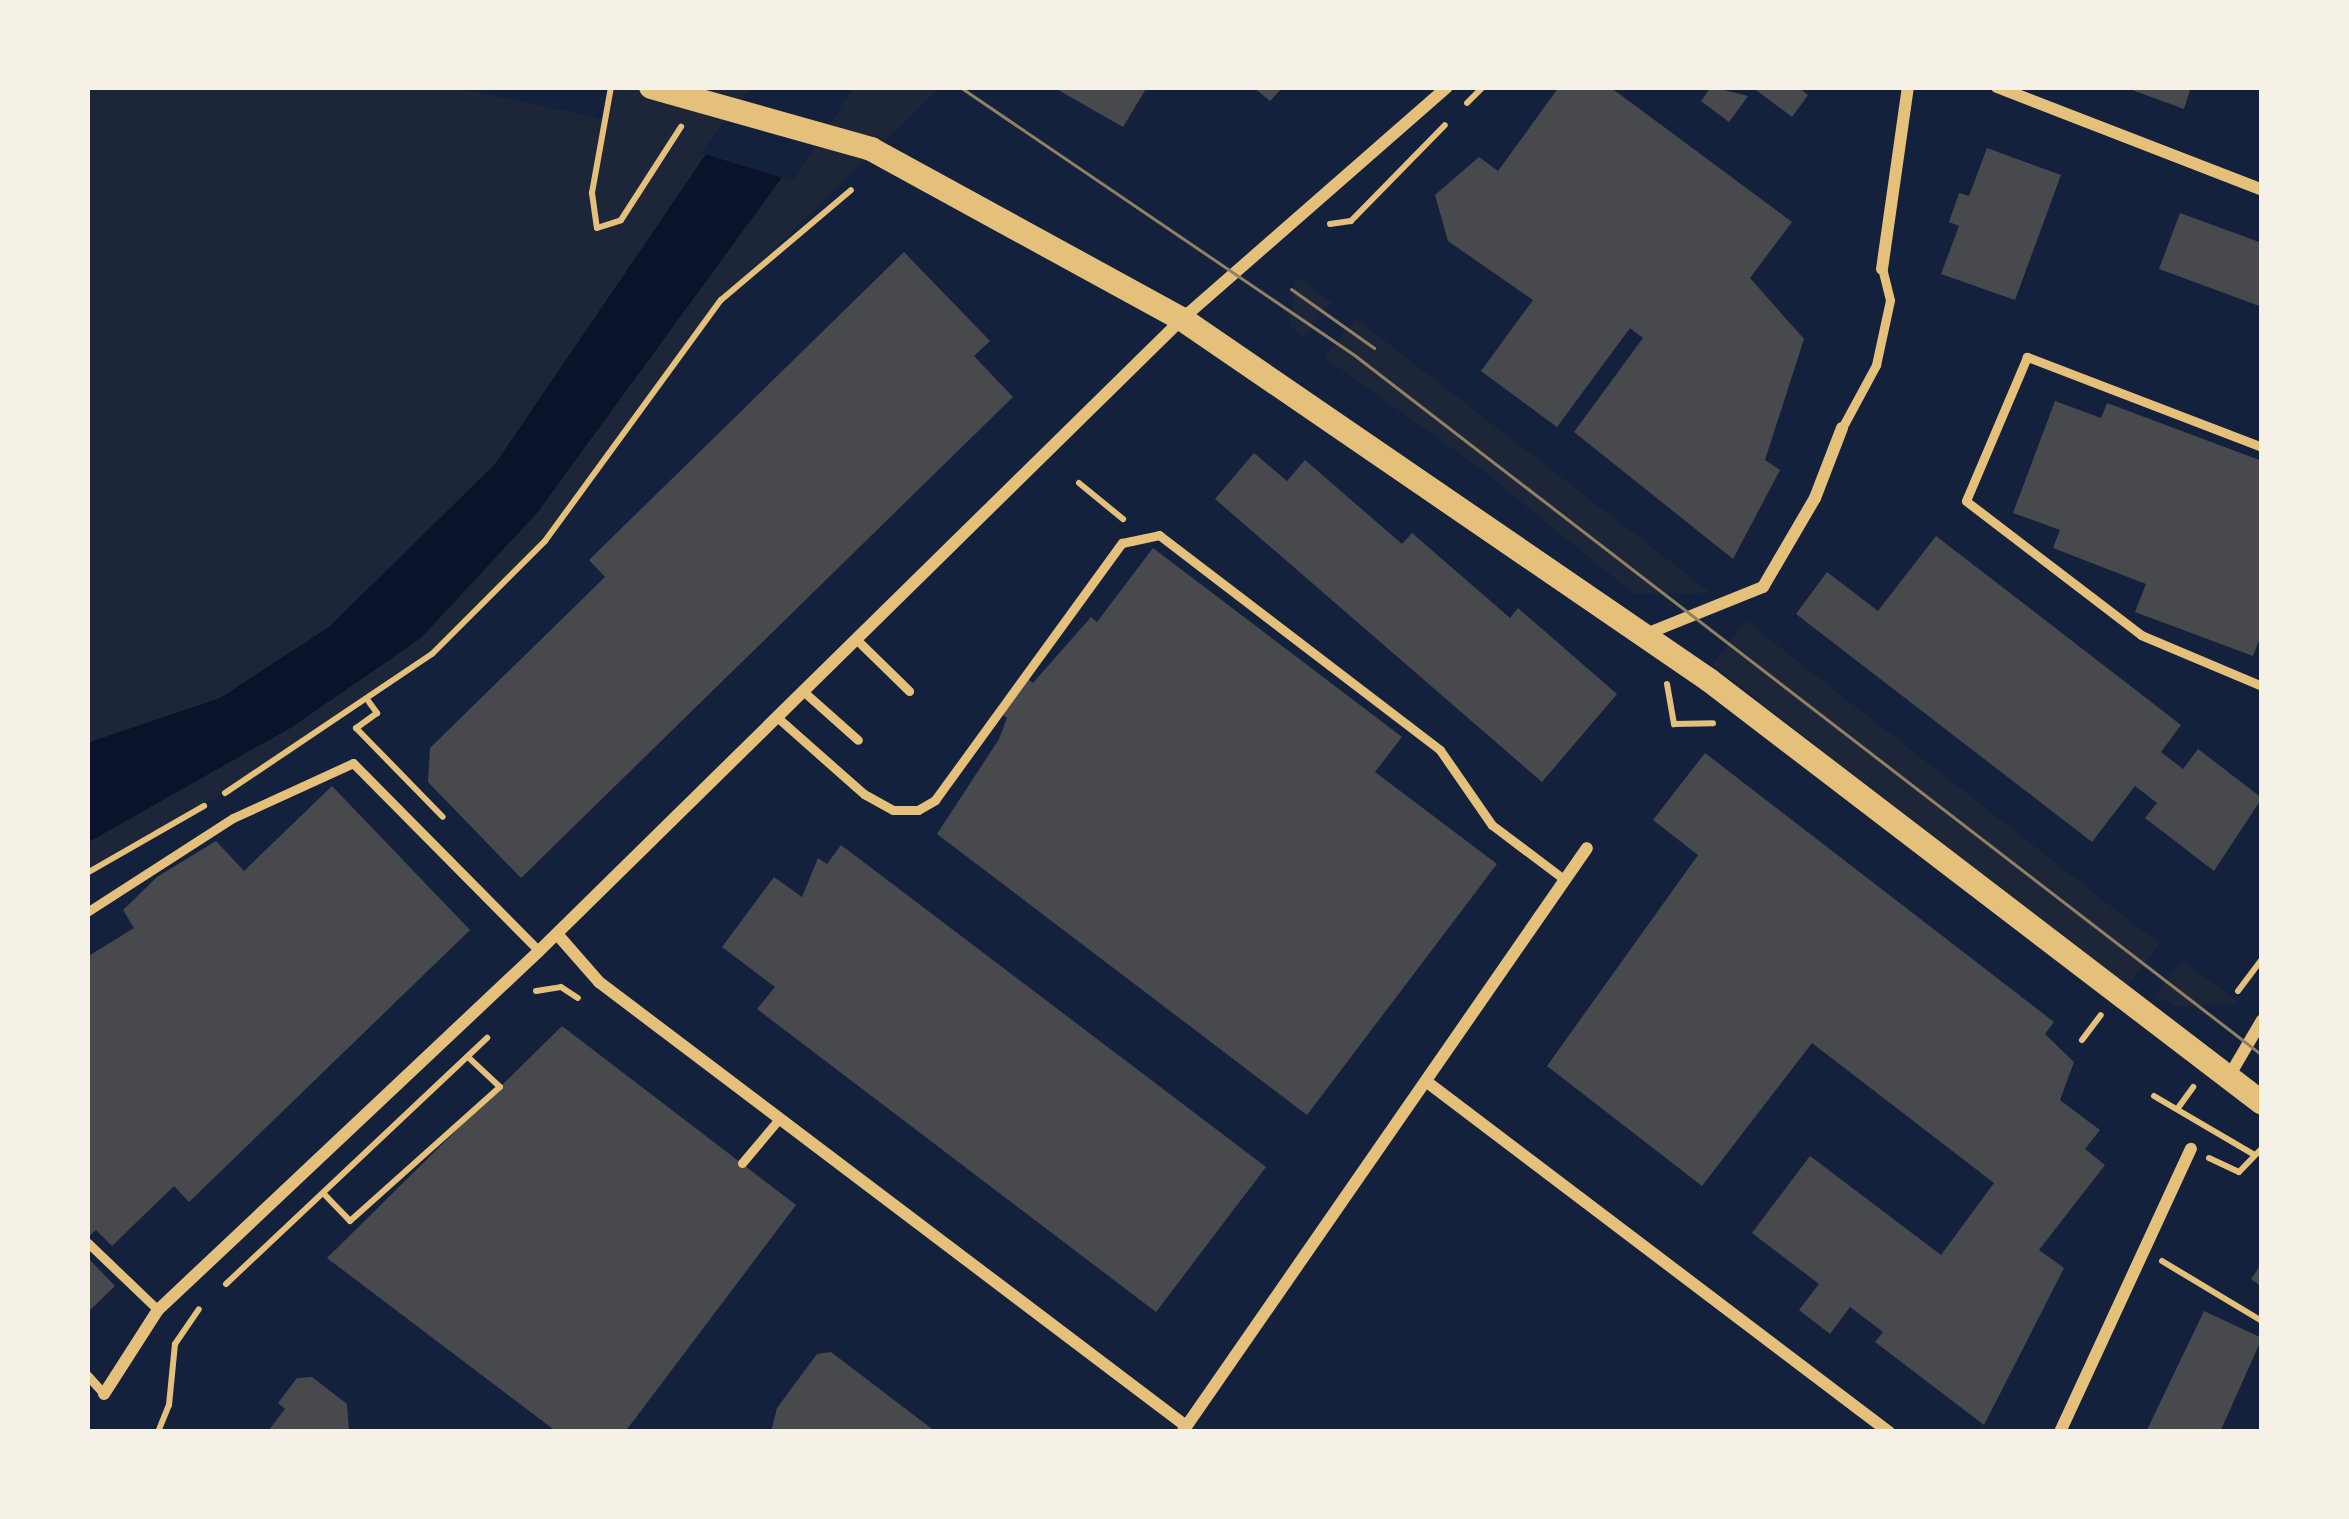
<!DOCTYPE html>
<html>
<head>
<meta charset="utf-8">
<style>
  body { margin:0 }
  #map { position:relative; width:2349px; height:1519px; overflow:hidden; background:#14213d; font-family:Mulish,sans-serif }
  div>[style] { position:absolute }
  .green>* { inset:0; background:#1d2539; transform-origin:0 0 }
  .water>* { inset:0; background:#0b132b }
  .pier>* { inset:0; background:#14213d }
  .building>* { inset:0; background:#48494c }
  .path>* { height:6px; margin:-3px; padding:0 3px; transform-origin:3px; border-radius:3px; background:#e5c07b }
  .service>* { height:9px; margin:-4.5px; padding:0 4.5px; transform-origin:4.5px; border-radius:4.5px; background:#e5c07b }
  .minor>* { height:12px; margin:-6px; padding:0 6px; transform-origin:6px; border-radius:6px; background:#e5c07b }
  .secondary>* { height:24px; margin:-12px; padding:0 12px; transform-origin:12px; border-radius:12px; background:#e5c07b }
  .tram>* { height:3px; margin:-1.5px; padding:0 1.5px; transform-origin:1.5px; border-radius:1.5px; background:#918062 }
  span { translate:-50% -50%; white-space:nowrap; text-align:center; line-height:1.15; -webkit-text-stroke:12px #f6f1e7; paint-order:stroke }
  .frame { position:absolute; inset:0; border:90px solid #f6f1e7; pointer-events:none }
</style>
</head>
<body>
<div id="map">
  <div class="green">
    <i style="clip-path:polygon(87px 87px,453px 87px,598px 118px,600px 126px,611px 87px,941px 87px,721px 300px,545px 541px,432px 654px,291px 754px,87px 873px)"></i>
    <i style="clip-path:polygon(1296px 277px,1332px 302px,1302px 338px,1290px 325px)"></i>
    <i style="clip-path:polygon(1356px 319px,1711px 593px,1634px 594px,1481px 469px,1324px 357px)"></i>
    <i style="left:1746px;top:621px;width:525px;height:55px;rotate:38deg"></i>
    <i style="clip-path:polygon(2182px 960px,2240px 1003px,2178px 1007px,2155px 996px)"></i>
  </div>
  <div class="water">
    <i style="clip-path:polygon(848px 87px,537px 513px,421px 638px,292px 727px,87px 843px,87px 743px,220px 698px,329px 627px,495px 464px,706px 154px)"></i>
  </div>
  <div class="pier">
    <i style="clip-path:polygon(751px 87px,854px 87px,793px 181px,701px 153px)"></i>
  </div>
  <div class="building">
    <i style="clip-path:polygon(1053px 87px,1147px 87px,1123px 127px)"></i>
    <i style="clip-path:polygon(1253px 87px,1283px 87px,1270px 101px)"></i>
    <i style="clip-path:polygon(1559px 87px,1610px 87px,1792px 222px,1750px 278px,1804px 339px,1765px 460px,1780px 470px,1733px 559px,1574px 432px,1643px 338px,1630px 328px,1557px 427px,1481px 371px,1533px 300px,1448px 241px,1435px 195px,1479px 157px,1498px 171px)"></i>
    <i style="clip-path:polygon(1711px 87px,1748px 96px,1729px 122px,1701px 101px)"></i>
    <i style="clip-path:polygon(1752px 87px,1798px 87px,1808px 95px,1792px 117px)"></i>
    <i style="clip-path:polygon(2124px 87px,2191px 87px,2184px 109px)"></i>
    <i style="clip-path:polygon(1987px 148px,2061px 175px,2015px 300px,1941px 274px,1959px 226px,1949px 222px,1959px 193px,1969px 196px)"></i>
    <i style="clip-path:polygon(2180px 213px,2262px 243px,2262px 307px,2159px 269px)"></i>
    <i style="clip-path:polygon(904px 252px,990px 341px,974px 356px,1013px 397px,521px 878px,428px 782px,430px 748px,605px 577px,589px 560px)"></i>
    <i style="clip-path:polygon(2055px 401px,2101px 418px,2107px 403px,2262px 461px,2262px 633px,2253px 656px,2135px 612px,2146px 584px,2053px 548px,2060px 530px,2013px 513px)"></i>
    <i style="clip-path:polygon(1254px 453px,1287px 481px,1305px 460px,1402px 544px,1412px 533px,1510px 618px,1518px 608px,1617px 694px,1542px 782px,1215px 499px)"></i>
    <i style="clip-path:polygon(1936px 536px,2181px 725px,2161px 752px,2183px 769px,2198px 749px,2262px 798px,2214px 871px,2145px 818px,2157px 803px,2135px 786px,2092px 842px,1796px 614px,1827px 572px,1878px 611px)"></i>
    <i style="clip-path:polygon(1153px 548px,1402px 737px,1375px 772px,1497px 864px,1307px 1115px,937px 834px,999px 739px,1007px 718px,999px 712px,1026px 677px,1033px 683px,1091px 617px,1097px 622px)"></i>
    <i style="clip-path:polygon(1705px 753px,2054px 1022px,2045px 1034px,2074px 1062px,2060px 1100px,2100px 1130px,2085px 1149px,2105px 1165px,2039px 1250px,2064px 1268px,1984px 1425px,1875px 1342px,1883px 1332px,1850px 1307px,1830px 1334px,1799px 1310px,1819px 1284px,1752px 1233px,1810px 1156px,1941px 1255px,1994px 1183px,1812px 1043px,1702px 1186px,1547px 1066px,1698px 855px,1653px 820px)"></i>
    <i style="clip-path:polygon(332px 786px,470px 930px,189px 1202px,174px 1186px,112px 1246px,96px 1230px,87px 1238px,87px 957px,134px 928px,123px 910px,157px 877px,216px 841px,244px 871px)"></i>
    <i style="clip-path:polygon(841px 845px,1266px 1167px,1156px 1312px,757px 1009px,775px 987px,722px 947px,774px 877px,802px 897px,818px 858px,827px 864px)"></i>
    <i style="clip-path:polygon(562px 1026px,796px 1205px,625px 1432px,557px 1432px,327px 1258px)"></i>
    <i style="clip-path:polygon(87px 1257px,115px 1286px,87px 1313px)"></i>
    <i style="clip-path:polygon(2262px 1263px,2262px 1287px,2251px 1279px)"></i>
    <i style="clip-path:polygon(2204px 1311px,2262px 1338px,2220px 1432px,2146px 1432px)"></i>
    <i style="clip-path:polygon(831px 1352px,936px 1432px,771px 1432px,777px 1408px,817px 1354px)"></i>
    <i style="clip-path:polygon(312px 1377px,347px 1404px,349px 1432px,256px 1432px,268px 1431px,285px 1409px,278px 1403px,297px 1378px)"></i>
  </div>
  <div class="path">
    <i style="left:611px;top:87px;width:108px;rotate:100.2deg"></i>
    <i style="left:592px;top:193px;width:35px;rotate:82deg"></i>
    <i style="left:597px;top:228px;width:25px;rotate:-18deg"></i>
    <i style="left:621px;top:220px;width:111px;rotate:-57.2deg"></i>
    <i style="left:1467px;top:103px;width:23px;rotate:-45deg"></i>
    <i style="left:1330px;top:224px;width:21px;rotate:-8deg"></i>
    <i style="left:1351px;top:221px;width:134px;rotate:-45.6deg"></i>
    <i style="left:1079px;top:483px;width:57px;rotate:39.3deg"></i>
    <i style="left:1667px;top:684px;width:41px;rotate:80.1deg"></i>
    <i style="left:1674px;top:724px;width:39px;rotate:-1deg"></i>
    <i style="left:369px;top:702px;width:14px;rotate:54deg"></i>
    <i style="left:377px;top:713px;width:26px;rotate:144deg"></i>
    <i style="left:356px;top:728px;width:124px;rotate:45.7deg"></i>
    <i style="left:225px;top:793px;width:249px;rotate:-33.9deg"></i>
    <i style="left:432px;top:654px;width:160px;rotate:-45deg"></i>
    <i style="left:545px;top:541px;width:298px;rotate:-53.9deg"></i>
    <i style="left:721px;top:300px;width:170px;rotate:-40.2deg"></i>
    <i style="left:87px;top:873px;width:135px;rotate:-29.8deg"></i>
    <i style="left:536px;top:991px;width:25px;rotate:-9deg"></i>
    <i style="left:561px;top:987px;width:20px;rotate:33deg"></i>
    <i style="left:2238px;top:991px;width:40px;rotate:-53deg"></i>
    <i style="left:2082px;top:1040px;width:31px;rotate:-53deg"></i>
    <i style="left:2154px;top:1096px;width:115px;rotate:30.4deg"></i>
    <i style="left:2178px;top:1108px;width:26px;rotate:-54deg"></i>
    <i style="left:2209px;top:1158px;width:33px;rotate:25deg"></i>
    <i style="left:2239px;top:1172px;width:33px;rotate:-46deg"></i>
    <i style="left:325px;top:1195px;width:36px;rotate:46deg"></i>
    <i style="left:350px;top:1221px;width:201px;rotate:-41.8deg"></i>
    <i style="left:500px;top:1087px;width:44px;rotate:-136.8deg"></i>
    <i style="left:2162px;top:1261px;width:117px;rotate:31deg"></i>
    <i style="left:226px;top:1284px;width:359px;rotate:-43.3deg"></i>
    <i style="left:158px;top:1432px;width:29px;rotate:-68deg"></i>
    <i style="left:169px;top:1405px;width:61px;rotate:-84.4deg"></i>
    <i style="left:175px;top:1344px;width:42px;rotate:-55.6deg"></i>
  </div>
  <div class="service">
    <i style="left:1842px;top:428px;width:72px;rotate:-61.6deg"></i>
    <i style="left:1876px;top:365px;width:66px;rotate:-77.8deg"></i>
    <i style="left:1890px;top:300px;width:32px;rotate:-104deg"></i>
    <i style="left:2262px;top:447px;width:252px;rotate:-159deg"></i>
    <i style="left:2027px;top:357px;width:156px;rotate:113deg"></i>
    <i style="left:1966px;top:501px;width:220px;rotate:37.4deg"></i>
    <i style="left:2141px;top:635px;width:131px;rotate:22.9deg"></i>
    <i style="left:857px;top:640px;width:73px;rotate:44.4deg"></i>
    <i style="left:804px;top:692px;width:72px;rotate:41.6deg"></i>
    <i style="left:778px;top:718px;width:115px;rotate:41.5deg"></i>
    <i style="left:864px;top:794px;width:33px;rotate:29deg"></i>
    <i style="left:893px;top:810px;width:25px"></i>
    <i style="left:918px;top:810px;width:20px;rotate:-30deg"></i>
    <i style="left:935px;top:800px;width:318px;rotate:-54deg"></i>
    <i style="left:1122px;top:543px;width:38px;rotate:-12deg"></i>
    <i style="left:1159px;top:535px;width:354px;rotate:37.4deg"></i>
    <i style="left:1440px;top:750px;width:91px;rotate:55.3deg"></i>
    <i style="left:1492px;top:825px;width:91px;rotate:37deg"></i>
    <i style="left:87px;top:912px;width:174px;rotate:-32.8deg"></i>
    <i style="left:233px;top:818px;width:132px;rotate:-24.6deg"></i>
    <i style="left:353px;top:763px;width:264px;rotate:45.3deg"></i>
    <i style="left:742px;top:1163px;width:57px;rotate:-49.9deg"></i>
    <i style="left:87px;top:1242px;width:98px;rotate:43.8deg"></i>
    <i style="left:87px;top:1375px;width:25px;rotate:48deg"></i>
  </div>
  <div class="minor">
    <i style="left:1997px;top:87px;width:284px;rotate:21.2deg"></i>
    <i style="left:1882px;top:269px;width:184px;rotate:-81.9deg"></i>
    <i style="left:1646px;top:634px;width:126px;rotate:-21.9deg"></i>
    <i style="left:1763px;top:587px;width:103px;rotate:-59.7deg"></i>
    <i style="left:1815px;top:498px;width:75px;rotate:-68.9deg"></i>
    <i style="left:557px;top:934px;width:64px;rotate:48.8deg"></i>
    <i style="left:599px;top:982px;width:736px;rotate:37.1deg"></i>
    <i style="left:2228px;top:1078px;width:67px;rotate:-59.6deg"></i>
    <i style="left:1427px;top:1082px;width:580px;rotate:37.15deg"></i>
    <i style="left:104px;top:1394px;width:100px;rotate:-57.3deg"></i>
    <i style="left:158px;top:1310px;width:523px;rotate:-43.3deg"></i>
    <i style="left:539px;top:951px;width:902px;rotate:-44.51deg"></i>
    <i style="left:1182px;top:319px;width:352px;rotate:-41.2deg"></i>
    <i style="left:1183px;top:1431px;width:709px;rotate:-55.28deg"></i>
    <i style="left:2060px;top:1432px;width:312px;rotate:-65.2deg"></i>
  </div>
  <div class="secondary">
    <i style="left:651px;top:87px;width:229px;rotate:15.7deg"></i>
    <i style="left:871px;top:149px;width:354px;rotate:28.7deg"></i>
    <i style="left:1182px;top:319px;width:639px;rotate:34.41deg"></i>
    <i style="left:1709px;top:680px;width:696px;rotate:37.41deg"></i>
  </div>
  <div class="tram">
    <i style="left:960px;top:87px;width:475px;rotate:34.2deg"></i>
    <i style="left:1353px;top:354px;width:1148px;rotate:37.64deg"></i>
    <i style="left:1291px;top:289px;width:102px;rotate:35.4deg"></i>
  </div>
  <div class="frame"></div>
</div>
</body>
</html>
